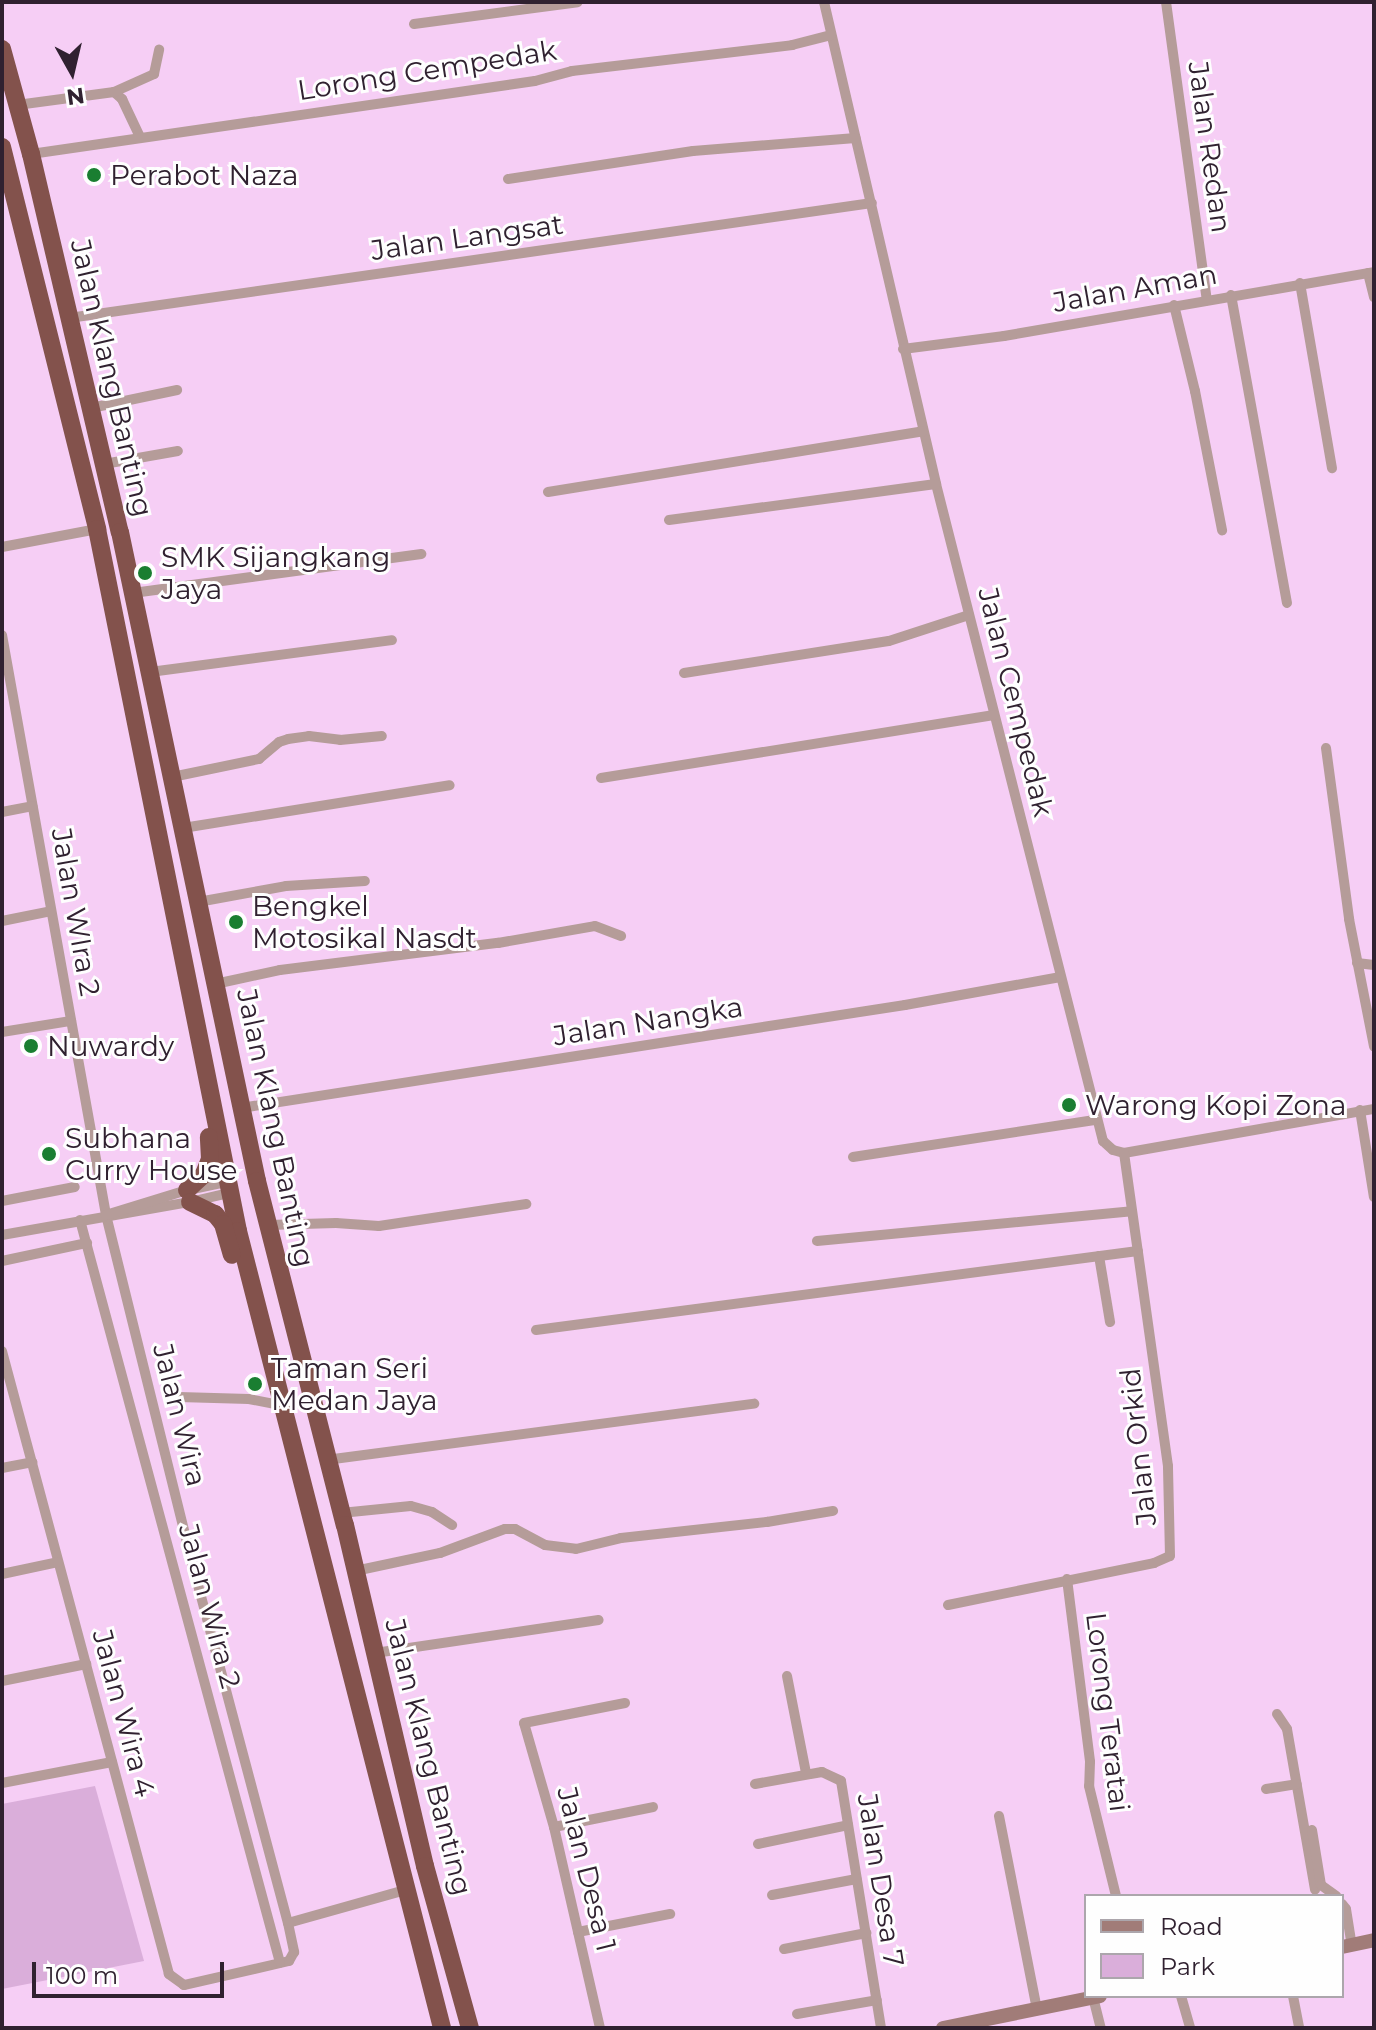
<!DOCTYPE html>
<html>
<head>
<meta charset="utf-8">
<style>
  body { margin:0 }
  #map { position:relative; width:1376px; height:2030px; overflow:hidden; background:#f6cef5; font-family:Montserrat,sans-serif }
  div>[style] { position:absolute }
  .green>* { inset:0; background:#daaeda }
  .street>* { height:10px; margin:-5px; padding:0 5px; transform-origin:5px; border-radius:5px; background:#b59c99 }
  .secondary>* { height:14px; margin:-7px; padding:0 7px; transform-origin:7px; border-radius:7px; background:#a17c78 }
  .highway>* { height:18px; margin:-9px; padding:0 9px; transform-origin:9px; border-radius:9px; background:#83524c }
  .dots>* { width:22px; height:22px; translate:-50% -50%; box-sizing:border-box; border:4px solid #fefefe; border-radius:50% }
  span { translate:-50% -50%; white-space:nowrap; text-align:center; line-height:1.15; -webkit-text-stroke:6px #fefefe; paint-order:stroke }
  .street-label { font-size:28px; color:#302130 }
  .poi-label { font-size:28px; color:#302130 }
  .left { translate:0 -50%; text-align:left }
  .frame { position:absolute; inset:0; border:4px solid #302130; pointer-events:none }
  .legend { position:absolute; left:1084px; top:1894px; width:260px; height:104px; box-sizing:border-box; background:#fefefe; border:2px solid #aca6ac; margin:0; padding:10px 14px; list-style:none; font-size:24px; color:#302130 }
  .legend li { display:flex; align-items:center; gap:16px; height:40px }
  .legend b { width:40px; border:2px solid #aca6ac }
  .north { position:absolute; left:32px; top:32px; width:80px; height:80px; -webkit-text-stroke:6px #fefefe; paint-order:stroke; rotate:172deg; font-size:22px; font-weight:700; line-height:32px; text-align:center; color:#302130 }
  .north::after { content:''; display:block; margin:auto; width:28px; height:36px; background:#302130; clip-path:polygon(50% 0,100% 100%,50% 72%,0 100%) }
  .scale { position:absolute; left:32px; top:1962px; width:192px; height:36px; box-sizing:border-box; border:4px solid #302130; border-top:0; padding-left:10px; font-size:24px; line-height:28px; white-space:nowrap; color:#302130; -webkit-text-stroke:6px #fefefe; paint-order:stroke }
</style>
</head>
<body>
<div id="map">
  <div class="green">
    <i style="clip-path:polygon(95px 1786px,144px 1961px,2px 1989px,2px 1804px)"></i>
  </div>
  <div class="street">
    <i style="left:824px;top:2px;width:495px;rotate:76.9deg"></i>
    <i style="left:936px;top:484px;width:678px;rotate:75.74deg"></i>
    <i style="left:1103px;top:1141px;width:13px;rotate:42deg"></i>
    <i style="left:1113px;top:1150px;width:11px;rotate:15deg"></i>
    <i style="left:1124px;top:1153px;width:254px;rotate:-10deg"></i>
    <i style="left:1166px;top:2px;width:301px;rotate:82.2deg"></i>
    <i style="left:414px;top:24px;width:165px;rotate:-7.6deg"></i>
    <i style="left:114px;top:92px;width:11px;rotate:41deg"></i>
    <i style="left:122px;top:99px;width:42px;rotate:64.7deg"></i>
    <i style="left:17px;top:105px;width:98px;rotate:-7.6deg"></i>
    <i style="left:114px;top:92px;width:44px;rotate:-24.2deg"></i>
    <i style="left:154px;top:74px;width:25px;rotate:-78deg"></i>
    <i style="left:31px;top:154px;width:509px;rotate:-8.24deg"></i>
    <i style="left:535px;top:81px;width:38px;rotate:-15deg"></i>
    <i style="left:572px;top:71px;width:222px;rotate:-6.7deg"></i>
    <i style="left:792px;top:45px;width:40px;rotate:-14.4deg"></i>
    <i style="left:508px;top:179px;width:187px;rotate:-8.6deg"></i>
    <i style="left:693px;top:151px;width:163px;rotate:-4.6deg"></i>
    <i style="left:1368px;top:273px;width:25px;rotate:76deg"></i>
    <i style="left:1300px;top:283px;width:188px;rotate:80.2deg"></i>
    <i style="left:1231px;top:295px;width:313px;rotate:79.7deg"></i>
    <i style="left:1174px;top:305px;width:89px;rotate:76.3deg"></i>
    <i style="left:1195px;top:391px;width:142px;rotate:79deg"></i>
    <i style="left:69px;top:318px;width:811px;rotate:-8.15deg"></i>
    <i style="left:903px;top:349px;width:102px;rotate:-7.3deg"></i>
    <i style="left:1004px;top:336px;width:375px;rotate:-9.8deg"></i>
    <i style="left:91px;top:408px;width:88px;rotate:-11.8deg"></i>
    <i style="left:104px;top:464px;width:75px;rotate:-10deg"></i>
    <i style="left:548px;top:492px;width:380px;rotate:-9.2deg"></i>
    <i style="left:669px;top:520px;width:269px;rotate:-7.7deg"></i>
    <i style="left:2px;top:547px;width:97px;rotate:-10.7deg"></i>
    <i style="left:133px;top:593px;width:291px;rotate:-7.7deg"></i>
    <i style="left:2px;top:635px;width:589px;rotate:79.83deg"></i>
    <i style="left:106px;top:1215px;width:366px;rotate:76.1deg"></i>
    <i style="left:194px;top:1570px;width:365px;rotate:75.1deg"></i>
    <i style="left:288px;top:1923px;width:30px;rotate:78deg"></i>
    <i style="left:294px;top:1952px;width:10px;rotate:119deg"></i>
    <i style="left:289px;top:1961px;width:108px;rotate:167.1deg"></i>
    <i style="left:184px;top:1985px;width:19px;rotate:-144deg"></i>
    <i style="left:169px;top:1974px;width:645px;rotate:-105.01deg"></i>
    <i style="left:150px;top:672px;width:244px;rotate:-7.5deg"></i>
    <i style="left:684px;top:673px;width:207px;rotate:-8.9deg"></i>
    <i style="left:889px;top:641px;width:84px;rotate:-18deg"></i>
    <i style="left:1326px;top:748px;width:173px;rotate:82.3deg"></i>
    <i style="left:1349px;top:919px;width:130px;rotate:78.9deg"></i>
    <i style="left:172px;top:777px;width:89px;rotate:-11.7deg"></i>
    <i style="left:259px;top:759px;width:26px;rotate:-40deg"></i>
    <i style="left:279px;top:742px;width:9px;rotate:-18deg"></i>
    <i style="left:288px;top:739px;width:21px;rotate:-8deg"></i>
    <i style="left:309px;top:736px;width:31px;rotate:7deg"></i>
    <i style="left:340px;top:740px;width:42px;rotate:-5.4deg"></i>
    <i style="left:601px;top:778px;width:398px;rotate:-9.1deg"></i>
    <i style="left:2px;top:812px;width:31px;rotate:-11deg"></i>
    <i style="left:183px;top:828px;width:270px;rotate:-9.1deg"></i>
    <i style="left:198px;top:902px;width:89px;rotate:-10.3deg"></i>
    <i style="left:286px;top:886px;width:79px;rotate:-3.6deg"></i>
    <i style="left:2px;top:921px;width:50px;rotate:-11.5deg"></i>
    <i style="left:1357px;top:963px;width:17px;rotate:7deg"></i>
    <i style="left:215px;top:984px;width:66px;rotate:-12.2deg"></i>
    <i style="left:280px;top:970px;width:220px;rotate:-7.1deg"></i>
    <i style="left:498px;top:943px;width:98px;rotate:-9.9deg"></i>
    <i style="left:595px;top:926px;width:28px;rotate:21deg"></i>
    <i style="left:2px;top:1032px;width:70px;rotate:-9.1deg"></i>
    <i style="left:241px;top:1108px;width:672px;rotate:-8.82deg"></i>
    <i style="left:905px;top:1005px;width:158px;rotate:-10.2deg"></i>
    <i style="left:1360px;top:1110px;width:88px;rotate:80.9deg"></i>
    <i style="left:853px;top:1157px;width:246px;rotate:-8.7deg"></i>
    <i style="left:2px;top:1201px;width:74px;rotate:-10.9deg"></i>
    <i style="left:80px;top:1220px;width:769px;rotate:74.93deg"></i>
    <i style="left:268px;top:1225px;width:68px;rotate:-1.7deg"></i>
    <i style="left:336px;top:1223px;width:43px;rotate:4deg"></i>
    <i style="left:379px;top:1226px;width:149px;rotate:-8.5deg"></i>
    <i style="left:2px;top:1235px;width:191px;rotate:-10deg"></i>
    <i style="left:190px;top:1202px;width:35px;rotate:-13deg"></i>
    <i style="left:224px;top:1194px;width:8px;rotate:-50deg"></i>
    <i style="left:229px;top:1188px;width:9px;rotate:-148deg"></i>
    <i style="left:221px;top:1183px;width:35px;rotate:168deg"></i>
    <i style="left:187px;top:1190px;width:85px;rotate:162.8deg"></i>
    <i style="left:817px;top:1241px;width:316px;rotate:-5.4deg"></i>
    <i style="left:1099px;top:1256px;width:67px;rotate:80.5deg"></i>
    <i style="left:2px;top:1261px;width:87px;rotate:-12deg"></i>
    <i style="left:536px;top:1330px;width:607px;rotate:-7.48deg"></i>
    <i style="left:179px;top:1397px;width:70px;rotate:1.6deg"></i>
    <i style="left:249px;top:1399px;width:36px;rotate:11deg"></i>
    <i style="left:326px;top:1460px;width:432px;rotate:-7.5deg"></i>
    <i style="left:2px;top:1468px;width:31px;rotate:-11deg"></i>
    <i style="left:341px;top:1513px;width:70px;rotate:-5.7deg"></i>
    <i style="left:411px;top:1506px;width:22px;rotate:16deg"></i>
    <i style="left:432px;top:1512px;width:24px;rotate:33deg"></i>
    <i style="left:355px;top:1571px;width:87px;rotate:-12deg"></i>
    <i style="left:440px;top:1553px;width:69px;rotate:-20.3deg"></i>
    <i style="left:505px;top:1529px;width:10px"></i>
    <i style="left:515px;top:1529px;width:34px;rotate:28deg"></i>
    <i style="left:545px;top:1545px;width:31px;rotate:7deg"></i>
    <i style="left:576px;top:1549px;width:46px;rotate:-13.7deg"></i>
    <i style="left:621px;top:1538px;width:147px;rotate:-6.3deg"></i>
    <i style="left:767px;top:1522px;width:67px;rotate:-9.5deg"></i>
    <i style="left:2px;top:1574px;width:57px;rotate:-12.1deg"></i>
    <i style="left:1067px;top:1579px;width:184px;rotate:82.8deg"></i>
    <i style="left:1090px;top:1762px;width:24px;rotate:92deg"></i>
    <i style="left:1089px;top:1786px;width:113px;rotate:76.2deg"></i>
    <i style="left:948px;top:1605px;width:210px;rotate:-11.5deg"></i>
    <i style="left:1154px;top:1563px;width:17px;rotate:-24deg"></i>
    <i style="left:1170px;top:1556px;width:90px;rotate:-91.3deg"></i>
    <i style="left:1168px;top:1466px;width:316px;rotate:-98deg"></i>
    <i style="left:375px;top:1653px;width:226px;rotate:-8.4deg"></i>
    <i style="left:787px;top:1676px;width:99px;rotate:78.9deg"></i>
    <i style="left:2px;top:1681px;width:86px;rotate:-11.4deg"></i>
    <i style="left:1277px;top:1714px;width:18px;rotate:56deg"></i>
    <i style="left:1287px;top:1729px;width:163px;rotate:80.1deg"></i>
    <i style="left:2px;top:1783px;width:112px;rotate:-10.8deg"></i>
    <i style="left:755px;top:1784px;width:68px;rotate:-10.2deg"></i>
    <i style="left:822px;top:1772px;width:21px;rotate:25deg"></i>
    <i style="left:841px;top:1781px;width:250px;rotate:80.8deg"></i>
    <i style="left:1266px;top:1789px;width:31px;rotate:-9deg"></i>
    <i style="left:999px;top:1816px;width:197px;rotate:78.9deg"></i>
    <i style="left:554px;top:1827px;width:101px;rotate:-11.4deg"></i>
    <i style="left:1312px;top:1830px;width:56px;rotate:80.7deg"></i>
    <i style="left:1321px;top:1885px;width:19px;rotate:36deg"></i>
    <i style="left:758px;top:1844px;width:92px;rotate:-11.9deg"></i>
    <i style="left:772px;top:1895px;width:86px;rotate:-10.7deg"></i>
    <i style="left:1342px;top:1904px;width:6px;rotate:51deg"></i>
    <i style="left:1346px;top:1909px;width:36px;rotate:81deg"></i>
    <i style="left:288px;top:1923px;width:126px;rotate:-15.7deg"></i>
    <i style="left:578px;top:1932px;width:94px;rotate:-11.1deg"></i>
    <i style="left:784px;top:1949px;width:84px;rotate:-11deg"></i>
    <i style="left:1181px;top:1996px;width:33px;rotate:74deg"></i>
    <i style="left:1293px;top:1996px;width:33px;rotate:79deg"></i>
    <i style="left:1093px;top:1997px;width:32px;rotate:76deg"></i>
    <i style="left:797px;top:2014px;width:81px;rotate:-9.9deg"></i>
    <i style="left:600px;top:2028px;width:206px;rotate:-102.9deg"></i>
    <i style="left:554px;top:1827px;width:108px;rotate:-106.1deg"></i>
    <i style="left:524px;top:1723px;width:103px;rotate:-11.2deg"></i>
  </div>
  <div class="secondary">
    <i style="left:1342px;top:1947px;width:33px;rotate:-12deg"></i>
    <i style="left:943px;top:2028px;width:160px;rotate:-11.5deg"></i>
  </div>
  <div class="highway">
    <i style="left:2px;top:49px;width:109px;rotate:74.6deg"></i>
    <i style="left:31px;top:154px;width:388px;rotate:76.8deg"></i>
    <i style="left:120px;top:532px;width:663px;rotate:78.08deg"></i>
    <i style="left:257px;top:1181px;width:355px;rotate:75.7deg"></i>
    <i style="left:345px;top:1525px;width:350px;rotate:76.8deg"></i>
    <i style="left:425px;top:1866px;width:168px;rotate:74.5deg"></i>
    <i style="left:2px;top:147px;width:394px;rotate:76deg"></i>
    <i style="left:97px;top:529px;width:716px;rotate:78.64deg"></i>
    <i style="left:238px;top:1231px;width:823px;rotate:75.64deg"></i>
    <i style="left:187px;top:1190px;width:23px;rotate:-43deg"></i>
    <i style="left:204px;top:1174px;width:16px;rotate:-68deg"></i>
    <i style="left:210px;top:1159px;width:22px;rotate:-93deg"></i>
    <i style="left:190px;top:1202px;width:28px;rotate:26deg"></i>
    <i style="left:215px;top:1214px;width:13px;rotate:51deg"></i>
    <i style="left:223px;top:1224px;width:32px;rotate:74deg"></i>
  </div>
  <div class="dots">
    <i style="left:94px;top:175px;background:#1a7e31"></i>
    <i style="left:145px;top:573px;background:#1a7e31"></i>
    <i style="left:236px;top:922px;background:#1a7e31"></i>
    <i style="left:31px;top:1046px;background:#1a7e31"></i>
    <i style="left:1069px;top:1105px;background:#1a7e31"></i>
    <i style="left:49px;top:1154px;background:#1a7e31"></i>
    <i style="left:255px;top:1384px;background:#1a7e31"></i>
  </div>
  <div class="street-label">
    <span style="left:427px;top:70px;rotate:-9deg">Lorong Cempedak</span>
    <span style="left:1210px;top:147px;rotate:82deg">Jalan Redan</span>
    <span style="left:467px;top:237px;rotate:-8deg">Jalan Langsat</span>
    <span style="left:1135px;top:288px;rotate:-10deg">Jalan Aman</span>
    <span style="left:112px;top:378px;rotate:77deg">Jalan Klang Banting</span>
    <span style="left:1016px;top:702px;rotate:76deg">Jalan Cempedak</span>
    <span style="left:76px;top:912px;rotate:80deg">Jalan WIra 2</span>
    <span style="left:648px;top:1021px;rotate:-9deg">Jalan Nangka</span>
    <span style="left:276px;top:1128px;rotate:78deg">Jalan Klang Banting</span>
    <span style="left:180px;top:1415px;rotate:76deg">Jalan Wira</span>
    <span style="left:1138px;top:1447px;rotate:-96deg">Jalan Orkid</span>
    <span style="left:210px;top:1606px;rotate:75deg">Jalan Wira 2</span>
    <span style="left:1108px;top:1712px;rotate:83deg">Lorong Teratai</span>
    <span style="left:124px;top:1713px;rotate:75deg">Jalan Wira 4</span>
    <span style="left:429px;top:1757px;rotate:76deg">Jalan Klang Banting</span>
    <span style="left:587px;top:1869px;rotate:76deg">Jalan Desa 1</span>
    <span style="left:881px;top:1880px;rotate:81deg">Jalan Desa 7</span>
  </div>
  <div class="poi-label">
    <span class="left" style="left:110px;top:175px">Perabot Naza</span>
    <span class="left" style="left:161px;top:573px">SMK Sijangkang<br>Jaya</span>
    <span class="left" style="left:252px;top:922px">Bengkel<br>Motosikal Nasdt</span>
    <span class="left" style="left:47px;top:1046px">Nuwardy</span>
    <span class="left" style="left:1085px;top:1105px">Warong Kopi Zona</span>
    <span class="left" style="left:65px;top:1154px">Subhana<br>Curry House</span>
    <span class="left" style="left:271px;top:1384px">Taman Seri<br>Medan Jaya</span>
  </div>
  <div class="frame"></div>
  <ul class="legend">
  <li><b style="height:10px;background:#a17c78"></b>Road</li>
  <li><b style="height:22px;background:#daaeda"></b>Park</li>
  </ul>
  <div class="north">N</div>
  <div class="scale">100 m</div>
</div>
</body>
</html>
